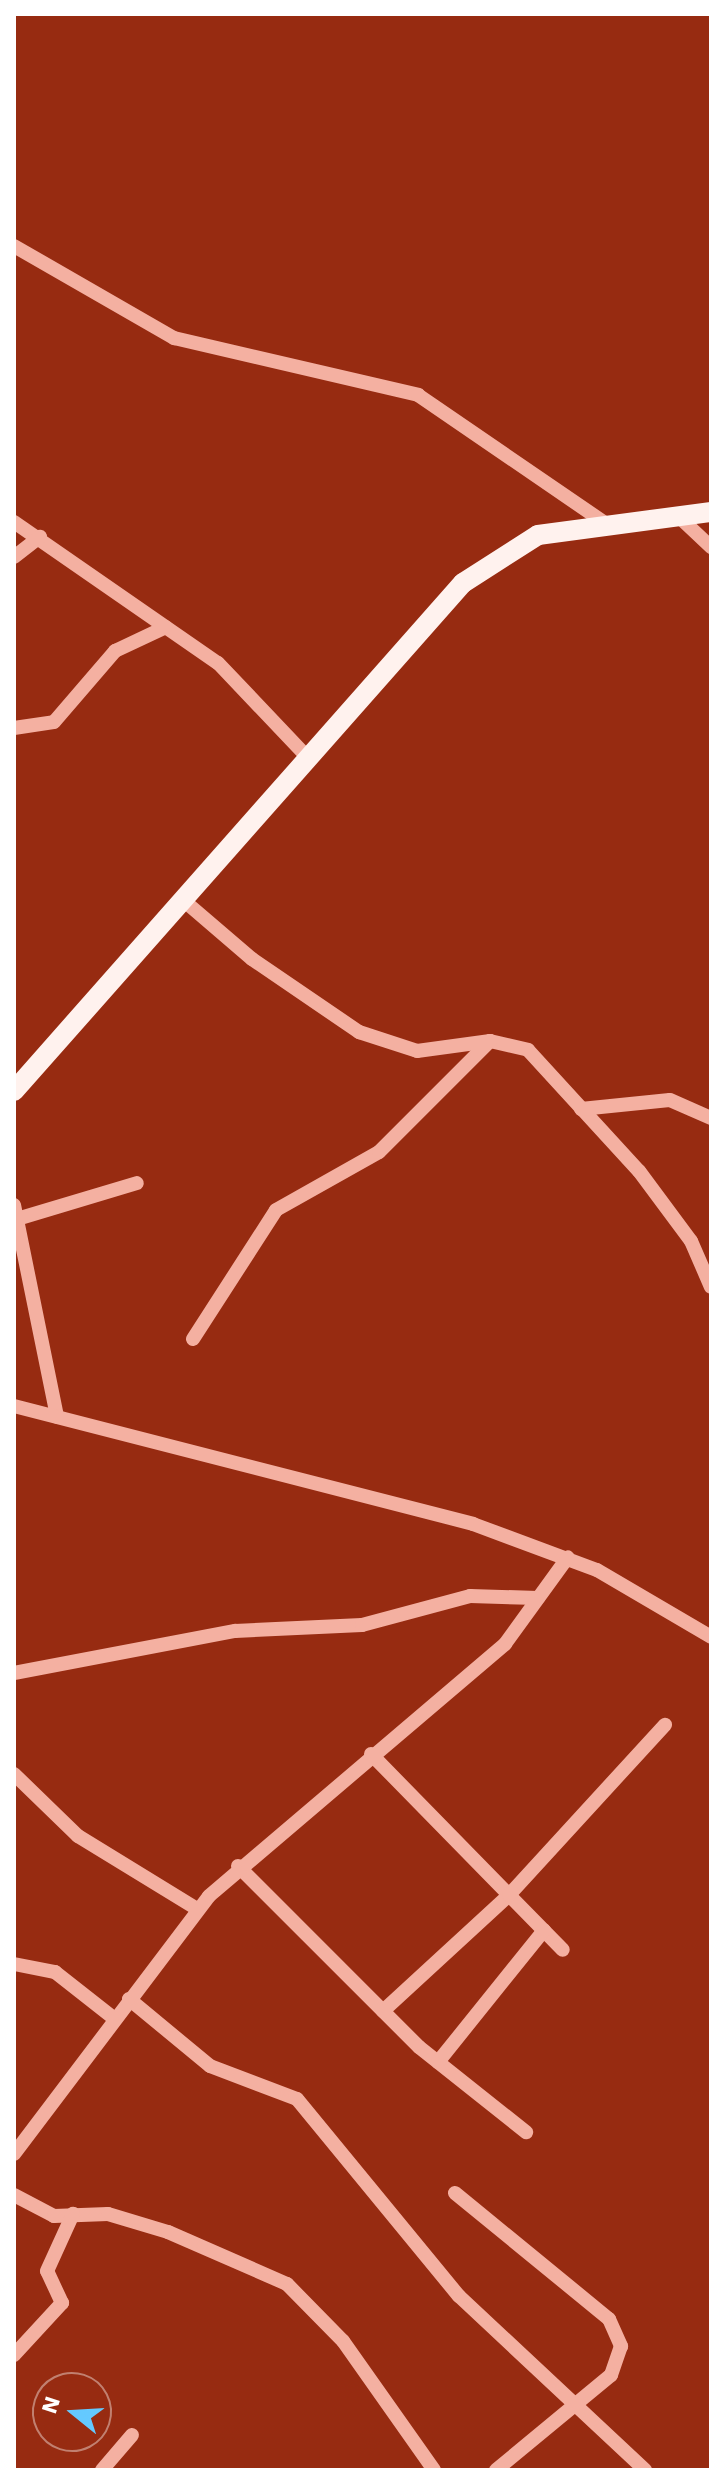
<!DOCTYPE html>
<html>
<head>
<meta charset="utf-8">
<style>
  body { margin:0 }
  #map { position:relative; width:725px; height:2484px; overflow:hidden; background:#972b11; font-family:"Work Sans",sans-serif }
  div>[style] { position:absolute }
  .minor>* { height:14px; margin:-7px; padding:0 7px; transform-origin:7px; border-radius:7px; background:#f4b0a1 }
  .major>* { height:20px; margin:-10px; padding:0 10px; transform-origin:10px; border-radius:10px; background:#fff2ee }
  span { translate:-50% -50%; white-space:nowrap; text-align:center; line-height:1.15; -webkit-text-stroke:7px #972b11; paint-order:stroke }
  .frame { position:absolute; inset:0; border:16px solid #fff; pointer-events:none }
  .north { position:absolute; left:32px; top:2372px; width:80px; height:80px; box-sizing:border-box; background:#972b11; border:2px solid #c18070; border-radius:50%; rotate:288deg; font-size:22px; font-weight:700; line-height:32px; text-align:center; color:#fff }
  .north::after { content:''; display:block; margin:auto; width:28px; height:36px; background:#64c9ff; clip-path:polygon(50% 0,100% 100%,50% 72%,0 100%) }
</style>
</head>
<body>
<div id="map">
  <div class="minor">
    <i style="left:14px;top:246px;width:185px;rotate:29.9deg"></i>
    <i style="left:174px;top:338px;width:251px;rotate:13.1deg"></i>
    <i style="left:418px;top:395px;width:227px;rotate:34.4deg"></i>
    <i style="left:677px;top:515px;width:47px;rotate:43.3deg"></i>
    <i style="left:14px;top:522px;width:248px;rotate:34.7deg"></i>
    <i style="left:218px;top:663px;width:131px;rotate:46.5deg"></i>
    <i style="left:14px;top:557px;width:33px;rotate:-38deg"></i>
    <i style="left:14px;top:728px;width:40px;rotate:-8.5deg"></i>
    <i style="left:54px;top:722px;width:94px;rotate:-49.3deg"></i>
    <i style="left:115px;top:651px;width:56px;rotate:-25.2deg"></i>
    <i style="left:182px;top:899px;width:92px;rotate:40.6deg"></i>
    <i style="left:252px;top:959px;width:130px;rotate:34.3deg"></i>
    <i style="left:359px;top:1032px;width:61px;rotate:18.1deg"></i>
    <i style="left:417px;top:1051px;width:74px;rotate:-7.8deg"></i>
    <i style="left:490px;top:1041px;width:39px;rotate:13deg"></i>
    <i style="left:528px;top:1050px;width:164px;rotate:47.5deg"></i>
    <i style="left:639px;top:1171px;width:87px;rotate:53.4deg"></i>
    <i style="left:691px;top:1241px;width:50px;rotate:66.5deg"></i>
    <i style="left:581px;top:1109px;width:89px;rotate:-5.8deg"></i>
    <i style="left:670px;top:1100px;width:45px;rotate:23.7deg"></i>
    <i style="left:14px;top:1205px;width:216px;rotate:78.5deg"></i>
    <i style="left:17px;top:1219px;width:125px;rotate:-16.7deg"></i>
    <i style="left:193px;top:1339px;width:153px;rotate:-57.2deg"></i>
    <i style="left:276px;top:1210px;width:118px;rotate:-29.4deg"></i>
    <i style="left:379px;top:1152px;width:157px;rotate:-45deg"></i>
    <i style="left:14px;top:1406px;width:474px;rotate:14.4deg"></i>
    <i style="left:473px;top:1524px;width:132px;rotate:20.4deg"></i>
    <i style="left:597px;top:1570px;width:132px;rotate:30.4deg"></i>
    <i style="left:14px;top:1673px;width:225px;rotate:-10.8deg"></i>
    <i style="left:235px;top:1631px;width:127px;rotate:-2.7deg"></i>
    <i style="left:362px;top:1625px;width:112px;rotate:-15deg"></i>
    <i style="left:470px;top:1596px;width:68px;rotate:1.7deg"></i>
    <i style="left:371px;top:1754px;width:274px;rotate:45.6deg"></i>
    <i style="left:14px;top:1774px;width:89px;rotate:44.1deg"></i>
    <i style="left:78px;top:1836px;width:140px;rotate:31.5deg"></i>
    <i style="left:238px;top:1866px;width:256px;rotate:45deg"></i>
    <i style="left:419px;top:2047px;width:137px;rotate:38.5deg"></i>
    <i style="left:14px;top:1964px;width:42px;rotate:11deg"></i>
    <i style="left:55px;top:1972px;width:76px;rotate:38.1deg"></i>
    <i style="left:129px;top:1999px;width:105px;rotate:39.6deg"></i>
    <i style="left:210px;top:2066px;width:93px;rotate:20.8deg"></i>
    <i style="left:297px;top:2099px;width:255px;rotate:50.6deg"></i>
    <i style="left:459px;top:2296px;width:255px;rotate:43.1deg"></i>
    <i style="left:383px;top:2011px;width:171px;rotate:-42.6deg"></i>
    <i style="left:509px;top:1895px;width:231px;rotate:-47.5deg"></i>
    <i style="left:438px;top:2062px;width:169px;rotate:-51.2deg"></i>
    <i style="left:14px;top:2154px;width:323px;rotate:-52.9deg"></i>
    <i style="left:209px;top:1896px;width:389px;rotate:-40.4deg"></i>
    <i style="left:505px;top:1644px;width:107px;rotate:-54.1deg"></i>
    <i style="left:455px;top:2193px;width:199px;rotate:39.3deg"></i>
    <i style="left:609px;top:2319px;width:30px;rotate:66deg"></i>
    <i style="left:621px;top:2346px;width:31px;rotate:109deg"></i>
    <i style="left:611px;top:2375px;width:149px;rotate:140.4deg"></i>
    <i style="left:14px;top:2195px;width:45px;rotate:27.7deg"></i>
    <i style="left:54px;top:2216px;width:54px;rotate:-2.1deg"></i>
    <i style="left:108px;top:2214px;width:63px;rotate:16.7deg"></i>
    <i style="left:168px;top:2232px;width:130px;rotate:23.6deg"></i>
    <i style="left:287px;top:2284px;width:80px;rotate:45.5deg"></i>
    <i style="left:343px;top:2341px;width:158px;rotate:54.8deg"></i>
    <i style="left:14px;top:2355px;width:71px;rotate:-47.3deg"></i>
    <i style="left:62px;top:2303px;width:35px;rotate:-115deg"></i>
    <i style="left:47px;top:2271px;width:63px;rotate:-65.5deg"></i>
    <i style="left:102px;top:2470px;width:46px;rotate:-49.4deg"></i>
  </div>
  <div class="major">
    <i style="left:14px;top:1091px;width:678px;rotate:-48.53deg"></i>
    <i style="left:463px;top:583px;width:89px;rotate:-32.6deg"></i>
    <i style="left:538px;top:535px;width:175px;rotate:-7.6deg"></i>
  </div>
  <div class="frame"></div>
  <div class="north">N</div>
</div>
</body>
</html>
